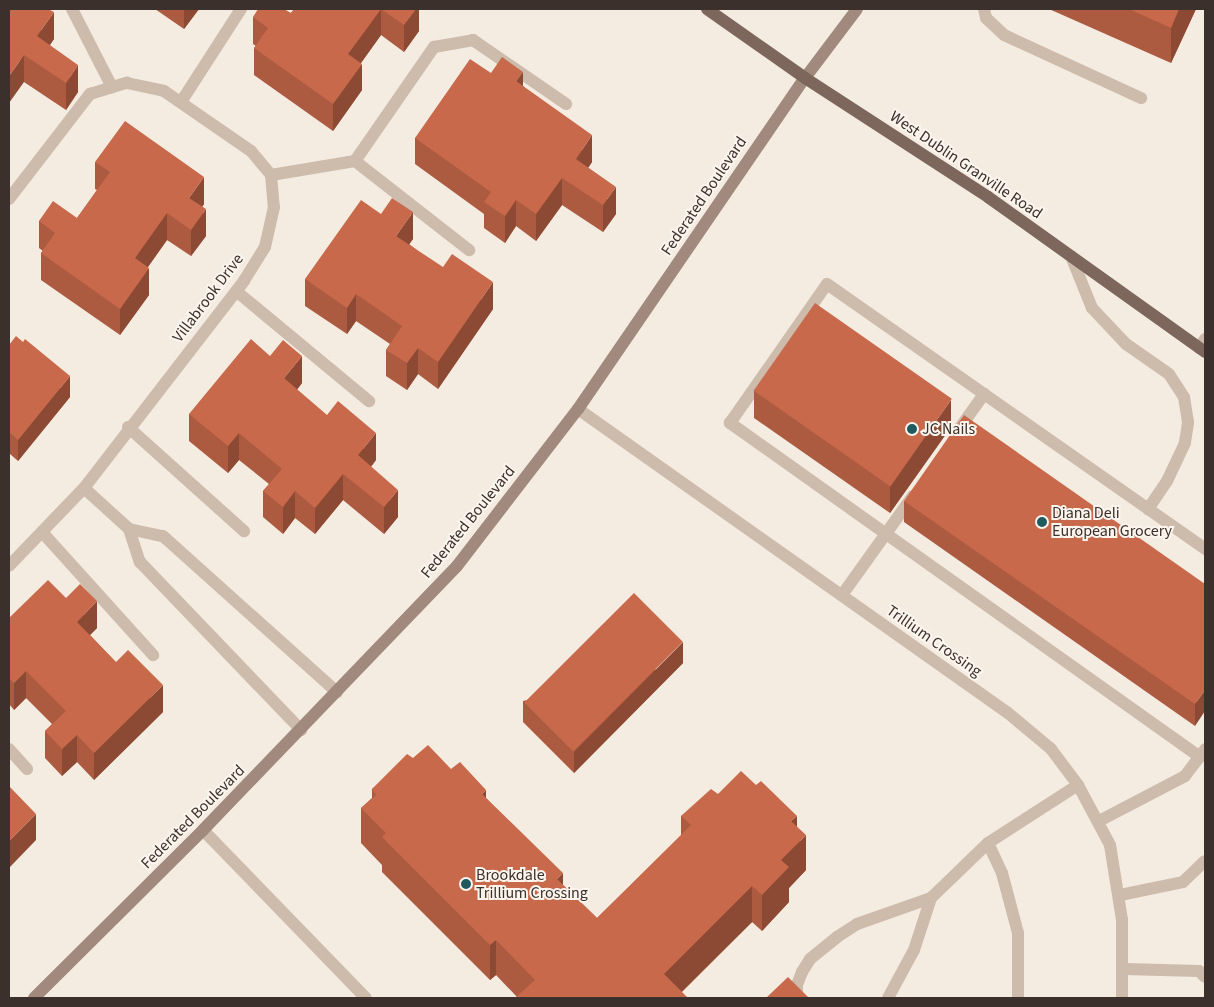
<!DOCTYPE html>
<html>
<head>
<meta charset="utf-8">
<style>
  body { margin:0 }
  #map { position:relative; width:1214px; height:1007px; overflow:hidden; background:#f4ebe1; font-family:"Source Sans 3",sans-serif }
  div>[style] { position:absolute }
  .lane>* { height:12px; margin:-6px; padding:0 6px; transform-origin:6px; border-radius:6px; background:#cdbbac }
  .street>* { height:12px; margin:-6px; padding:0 6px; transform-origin:6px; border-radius:6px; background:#cdbbac }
  .secondary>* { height:12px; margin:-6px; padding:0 6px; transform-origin:6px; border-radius:6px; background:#a18a7d }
  .primary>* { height:12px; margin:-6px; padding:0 6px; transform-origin:6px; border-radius:6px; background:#7d675c }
  .wall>* { inset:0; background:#ac5a40 }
  .shaded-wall>* { inset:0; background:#8c4a34 }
  .building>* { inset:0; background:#c8694b; transform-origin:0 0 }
  .dots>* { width:14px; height:14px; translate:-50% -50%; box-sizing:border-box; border:2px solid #fbf5ee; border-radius:50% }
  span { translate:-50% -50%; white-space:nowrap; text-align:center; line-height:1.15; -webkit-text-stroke:4px #fbf5ee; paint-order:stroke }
  .street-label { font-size:16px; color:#3b302b }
  .poi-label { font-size:16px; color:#3b302b }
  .left { translate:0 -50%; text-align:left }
  .frame { position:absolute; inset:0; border:10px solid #3b302b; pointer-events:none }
</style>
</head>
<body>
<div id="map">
  <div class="lane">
    <i style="left:72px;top:9px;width:88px;rotate:62.9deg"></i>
    <i style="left:181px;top:102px;width:111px;rotate:-57.2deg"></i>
    <i style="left:355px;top:161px;width:145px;rotate:38deg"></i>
    <i style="left:271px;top:175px;width:85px;rotate:-9.5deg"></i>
    <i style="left:355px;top:161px;width:139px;rotate:-55.3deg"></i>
    <i style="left:434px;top:47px;width:40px;rotate:-10deg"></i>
    <i style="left:473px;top:40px;width:113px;rotate:34.5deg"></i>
    <i style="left:1071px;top:256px;width:56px;rotate:68deg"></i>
    <i style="left:1092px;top:308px;width:50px;rotate:46.6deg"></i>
    <i style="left:1126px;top:344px;width:52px;rotate:34.9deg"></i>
    <i style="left:1169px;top:374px;width:27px;rotate:57deg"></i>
    <i style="left:1184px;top:397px;width:26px;rotate:81deg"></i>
    <i style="left:1188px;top:423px;width:20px;rotate:99deg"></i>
    <i style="left:1185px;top:443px;width:42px;rotate:115.3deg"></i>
    <i style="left:1167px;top:481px;width:34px;rotate:124deg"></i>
    <i style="left:236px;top:291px;width:173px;rotate:39.6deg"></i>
    <i style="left:1199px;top:348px;width:11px;rotate:-56deg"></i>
    <i style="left:128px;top:427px;width:156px;rotate:41.9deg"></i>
    <i style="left:957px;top:432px;width:47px;rotate:-54.6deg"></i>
    <i style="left:42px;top:532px;width:166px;rotate:47.9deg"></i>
    <i style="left:842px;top:595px;width:122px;rotate:-54.4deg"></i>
    <i style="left:9px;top:749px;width:27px;rotate:48deg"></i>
    <i style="left:1200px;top:757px;width:577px;rotate:-144.6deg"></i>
    <i style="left:730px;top:423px;width:169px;rotate:-55.1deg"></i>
    <i style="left:827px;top:284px;width:462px;rotate:35deg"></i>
    <i style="left:1099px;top:821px;width:97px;rotate:-27.6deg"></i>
    <i style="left:1185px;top:776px;width:34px;rotate:-53deg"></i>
    <i style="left:203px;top:830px;width:234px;rotate:45.9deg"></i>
    <i style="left:1120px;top:895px;width:64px;rotate:-11.7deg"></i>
    <i style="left:1183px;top:882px;width:30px;rotate:-44deg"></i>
    <i style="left:1124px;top:969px;width:75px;rotate:1.5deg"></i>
    <i style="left:1199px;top:971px;width:8px;rotate:45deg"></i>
    <i style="left:797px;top:998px;width:13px;rotate:-90deg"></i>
    <i style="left:797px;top:985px;width:14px;rotate:-69deg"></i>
    <i style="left:802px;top:972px;width:15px;rotate:-58deg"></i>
    <i style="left:810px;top:959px;width:35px;rotate:-39deg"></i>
    <i style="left:837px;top:937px;width:24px;rotate:-33deg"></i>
    <i style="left:857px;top:924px;width:78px;rotate:-19.4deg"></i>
    <i style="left:931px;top:898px;width:79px;rotate:-44deg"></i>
    <i style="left:888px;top:998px;width:55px;rotate:-61.6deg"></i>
    <i style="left:914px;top:950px;width:55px;rotate:-71.9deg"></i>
    <i style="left:1018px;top:998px;width:65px;rotate:-90deg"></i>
    <i style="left:1018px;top:933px;width:62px;rotate:-104.9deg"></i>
    <i style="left:1002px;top:873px;width:33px;rotate:-115deg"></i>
    <i style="left:988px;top:843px;width:107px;rotate:-32.8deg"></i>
  </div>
  <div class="street">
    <i style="left:984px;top:9px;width:9px;rotate:77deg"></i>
    <i style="left:986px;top:18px;width:25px;rotate:43deg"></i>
    <i style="left:1004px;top:35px;width:151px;rotate:24.7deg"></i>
    <i style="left:9px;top:199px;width:133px;rotate:-52.4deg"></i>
    <i style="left:90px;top:94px;width:39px;rotate:-17deg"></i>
    <i style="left:127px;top:83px;width:38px;rotate:12deg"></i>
    <i style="left:164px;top:91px;width:106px;rotate:34.6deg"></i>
    <i style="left:251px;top:151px;width:31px;rotate:50deg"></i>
    <i style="left:271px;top:175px;width:32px;rotate:85deg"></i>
    <i style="left:274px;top:207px;width:41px;rotate:102.7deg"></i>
    <i style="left:265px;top:247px;width:40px;rotate:122deg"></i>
    <i style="left:244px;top:281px;width:262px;rotate:127.7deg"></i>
    <i style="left:84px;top:488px;width:108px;rotate:133.9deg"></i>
    <i style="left:578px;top:409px;width:527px;rotate:35.26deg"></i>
    <i style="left:1008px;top:713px;width:56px;rotate:39.9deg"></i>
    <i style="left:1051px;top:749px;width:45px;rotate:53.1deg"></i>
    <i style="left:1078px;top:785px;width:68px;rotate:61.9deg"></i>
    <i style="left:1110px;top:845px;width:76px;rotate:80.9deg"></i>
    <i style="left:1122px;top:920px;width:78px;rotate:90deg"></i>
    <i style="left:84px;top:488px;width:61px;rotate:42.3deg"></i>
    <i style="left:129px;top:529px;width:35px;rotate:72deg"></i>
    <i style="left:140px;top:562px;width:233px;rotate:46.2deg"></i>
    <i style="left:129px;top:529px;width:35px;rotate:12deg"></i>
    <i style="left:163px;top:536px;width:234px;rotate:41.9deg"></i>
  </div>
  <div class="secondary">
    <i style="left:34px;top:998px;width:238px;rotate:-44.8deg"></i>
    <i style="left:203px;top:830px;width:366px;rotate:-46.1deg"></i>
    <i style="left:457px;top:566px;width:198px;rotate:-52.4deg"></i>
    <i style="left:578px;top:409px;width:401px;rotate:-55.6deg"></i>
    <i style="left:805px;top:78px;width:86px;rotate:-53deg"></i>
  </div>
  <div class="primary">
    <i style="left:707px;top:9px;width:120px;rotate:35.1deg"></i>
    <i style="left:805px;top:78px;width:218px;rotate:33deg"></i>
    <i style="left:988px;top:197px;width:267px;rotate:35.5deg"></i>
  </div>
  <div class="wall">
    <i style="clip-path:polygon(9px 9px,54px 39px,50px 45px,78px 92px,66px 110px,24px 82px)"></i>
    <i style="clip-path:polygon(155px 9px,199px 9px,184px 29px)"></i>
    <i style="clip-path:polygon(294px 9px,419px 9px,419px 31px,404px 52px,381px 35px,361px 63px,362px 90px,333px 131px,254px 75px,254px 48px,256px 46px,253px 44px,253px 17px,291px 13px)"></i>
    <i style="clip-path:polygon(1049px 9px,1196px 9px,1171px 63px)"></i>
    <i style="clip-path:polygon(491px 73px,523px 86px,592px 162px,588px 168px,616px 214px,603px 232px,562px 205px,536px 241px,516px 226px,505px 243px,484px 228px,484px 214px,415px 164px,415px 138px)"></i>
    <i style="clip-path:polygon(95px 162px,204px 204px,202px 207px,206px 236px,191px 256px,167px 240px,148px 267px,149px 295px,120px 335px,41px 280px,41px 253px,43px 251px,39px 248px,39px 221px,77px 218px,97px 190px,95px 189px)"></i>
    <i style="clip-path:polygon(413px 239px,409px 244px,493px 309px,438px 389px,418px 374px,407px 390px,386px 376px,386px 350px,390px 344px,356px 321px,347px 334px,305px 306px,305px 279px)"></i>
    <i style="clip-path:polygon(9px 345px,70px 397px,18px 461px,10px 454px,9px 456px)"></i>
    <i style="clip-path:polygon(302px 383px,297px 390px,376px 460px,371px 467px,398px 517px,384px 534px,343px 500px,315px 534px,295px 518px,283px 534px,263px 517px,263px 491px,269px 484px,239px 460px,228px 473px,189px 441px,189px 414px)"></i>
    <i style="clip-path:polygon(754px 391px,951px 427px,890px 513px,754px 418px)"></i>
    <i style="clip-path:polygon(904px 501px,1205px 584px,1195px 726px,904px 522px)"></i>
    <i style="clip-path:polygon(66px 598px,97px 628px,90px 635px,163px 712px,94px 780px,77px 762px,62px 776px,45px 758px,45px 731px,52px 724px,26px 698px,14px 710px,9px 704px,9px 618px)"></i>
    <i style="clip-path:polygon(683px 663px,574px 773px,523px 722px,523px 701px)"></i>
    <i style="clip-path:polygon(413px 758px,451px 769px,486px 798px,563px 885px,597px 918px,681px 836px,681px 816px,718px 794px,797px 827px,806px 870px,789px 888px,789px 902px,762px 931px,752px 922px,682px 992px,517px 997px,496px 975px,490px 980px,382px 872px,382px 865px,361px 843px,361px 808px,372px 798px,372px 789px)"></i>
  </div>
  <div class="shaded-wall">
    <i style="clip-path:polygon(184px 9px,199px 9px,184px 29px)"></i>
    <i style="clip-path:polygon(381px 9px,381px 35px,348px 81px,348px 54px)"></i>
    <i style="clip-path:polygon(416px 9px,419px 9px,419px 31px,404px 52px,404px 25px)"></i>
    <i style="clip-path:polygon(1179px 9px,1196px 9px,1171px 63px,1171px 28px)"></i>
    <i style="clip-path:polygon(54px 12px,54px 39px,37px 63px,37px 36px)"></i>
    <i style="clip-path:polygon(24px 55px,24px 82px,9px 103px,9px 76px)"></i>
    <i style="clip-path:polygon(362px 64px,362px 90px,333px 131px,333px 104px)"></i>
    <i style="clip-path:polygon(78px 65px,78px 92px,66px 110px,66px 83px)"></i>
    <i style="clip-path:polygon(523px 72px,523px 98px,516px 81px)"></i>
    <i style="clip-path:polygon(592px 135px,592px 162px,576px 185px,576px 159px)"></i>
    <i style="clip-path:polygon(204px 177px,204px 204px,189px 225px,189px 198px)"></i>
    <i style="clip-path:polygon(562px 178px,562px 205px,536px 241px,536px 214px)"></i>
    <i style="clip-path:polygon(616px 187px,616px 214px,603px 232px,603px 205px)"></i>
    <i style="clip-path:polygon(516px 200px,516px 226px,505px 243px,505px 216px)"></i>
    <i style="clip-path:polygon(206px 209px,206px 236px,191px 256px,191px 230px)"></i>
    <i style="clip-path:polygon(413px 212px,413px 239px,396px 263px,396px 236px)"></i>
    <i style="clip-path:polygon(167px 213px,167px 240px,135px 285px,135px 258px)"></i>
    <i style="clip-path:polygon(149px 268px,149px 295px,120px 335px,120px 309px)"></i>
    <i style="clip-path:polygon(493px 282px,493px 309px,438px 389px,438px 362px)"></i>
    <i style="clip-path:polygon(356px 294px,356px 321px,347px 334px,347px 308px)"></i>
    <i style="clip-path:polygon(418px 348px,418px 374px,407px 390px,407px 363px)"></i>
    <i style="clip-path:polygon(302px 356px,302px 383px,284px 405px,284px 378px)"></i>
    <i style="clip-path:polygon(70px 376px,70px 397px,18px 461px,18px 440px)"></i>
    <i style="clip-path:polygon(951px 400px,951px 427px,890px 513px,890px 486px)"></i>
    <i style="clip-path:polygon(10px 433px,10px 454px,9px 456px,9px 435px)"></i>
    <i style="clip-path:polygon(239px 433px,239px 460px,228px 473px,228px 446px)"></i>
    <i style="clip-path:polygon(376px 433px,376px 460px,358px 482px,358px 455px)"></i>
    <i style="clip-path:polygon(343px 474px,343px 500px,315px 534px,315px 508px)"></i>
    <i style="clip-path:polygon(398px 490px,398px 517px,384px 534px,384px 507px)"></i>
    <i style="clip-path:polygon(295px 491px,295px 518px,283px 534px,283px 507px)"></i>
    <i style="clip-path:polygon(97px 601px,97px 628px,77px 648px,77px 622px)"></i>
    <i style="clip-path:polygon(683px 642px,683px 663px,574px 773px,574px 752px)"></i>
    <i style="clip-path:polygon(26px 671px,26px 698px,14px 710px,14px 683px)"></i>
    <i style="clip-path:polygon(163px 685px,163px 712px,94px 780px,94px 753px)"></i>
    <i style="clip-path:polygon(1205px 690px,1205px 711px,1195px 726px,1195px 704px)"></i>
    <i style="clip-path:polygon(77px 735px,77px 762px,62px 776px,62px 749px)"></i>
    <i style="clip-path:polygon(486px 790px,486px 826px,482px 794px)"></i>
    <i style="clip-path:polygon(36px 814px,36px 840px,9px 868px,9px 841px)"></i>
    <i style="clip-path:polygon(797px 816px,797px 844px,806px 835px,806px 870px,789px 888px,789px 902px,762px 931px,762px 895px,781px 860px,791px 821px)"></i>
    <i style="clip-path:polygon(563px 873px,563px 908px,557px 879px)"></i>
    <i style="clip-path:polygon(752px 886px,752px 922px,675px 998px,664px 974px)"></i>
    <i style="clip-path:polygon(496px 940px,496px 975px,490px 980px,490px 945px)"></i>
  </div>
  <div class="building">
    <i style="clip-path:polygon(9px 9px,48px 9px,54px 12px,37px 36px,78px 65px,66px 83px,24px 55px,9px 76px)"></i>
    <i style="clip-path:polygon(258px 9px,284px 9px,291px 13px,294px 9px,381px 9px,348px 54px,362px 64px,333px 104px,254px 48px,268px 28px,253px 17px)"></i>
    <i style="clip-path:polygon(381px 9px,416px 9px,404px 25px)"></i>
    <i style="clip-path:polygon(1129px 9px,1179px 9px,1171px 28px)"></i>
    <i style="clip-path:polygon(502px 57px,523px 72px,516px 81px,592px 135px,576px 159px,616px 187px,603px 205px,562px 178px,536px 214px,516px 200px,505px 216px,484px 202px,491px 192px,415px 138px,470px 59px,491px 73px)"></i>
    <i style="clip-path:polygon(125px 121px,204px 177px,189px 198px,206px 209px,191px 230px,167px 213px,135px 258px,149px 268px,120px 309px,41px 253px,55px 233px,39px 221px,53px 201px,77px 218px,110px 172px,95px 162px)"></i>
    <i style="clip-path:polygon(392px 198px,413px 212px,396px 236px,443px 267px,452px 254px,493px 282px,438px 362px,418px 348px,407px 363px,386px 350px,402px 326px,356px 294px,347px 308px,305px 279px,361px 200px,381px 214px)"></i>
    <i style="left:815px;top:303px;width:167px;height:107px;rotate:35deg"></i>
    <i style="clip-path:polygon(16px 336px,23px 342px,25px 339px,70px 376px,18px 440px,10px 433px,9px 435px,9px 345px)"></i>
    <i style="clip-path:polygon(251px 339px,270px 356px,283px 340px,302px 356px,284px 378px,327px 415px,338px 401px,376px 433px,358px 455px,398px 490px,384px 507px,343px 474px,315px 508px,295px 491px,283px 507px,263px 491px,282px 469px,239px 433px,228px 446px,189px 414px)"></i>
    <i style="clip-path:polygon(964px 415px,1205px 584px,1205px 690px,1195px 704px,904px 501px)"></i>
    <i style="clip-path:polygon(48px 580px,66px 598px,80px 584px,97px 601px,77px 622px,116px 662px,128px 650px,163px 685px,94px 753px,77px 735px,62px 749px,45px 731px,66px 711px,26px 671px,14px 683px,9px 678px,9px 618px)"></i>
    <i style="left:634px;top:593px;width:69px;height:155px;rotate:45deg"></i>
    <i style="clip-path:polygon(428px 745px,451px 769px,460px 762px,486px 790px,482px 794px,563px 873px,557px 879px,597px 918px,691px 825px,681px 816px,711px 789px,718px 794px,741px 771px,756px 785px,761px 781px,797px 816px,791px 821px,806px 835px,781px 860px,789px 867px,762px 895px,752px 886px,664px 974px,688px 998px,515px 998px,535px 980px,496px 940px,490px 945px,382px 837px,386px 833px,361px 808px,376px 795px,372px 789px,407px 754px,413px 758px)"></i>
    <i style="clip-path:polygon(9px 786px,36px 814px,9px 841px)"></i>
    <i style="clip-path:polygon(788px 977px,809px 998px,766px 998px)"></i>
  </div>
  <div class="dots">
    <i style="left:912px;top:429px;background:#1f5a5e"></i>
    <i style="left:1042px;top:522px;background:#1f5a5e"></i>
    <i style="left:466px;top:884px;background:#1f5a5e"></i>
  </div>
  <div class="street-label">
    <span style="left:966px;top:165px;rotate:34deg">West Dublin Granville Road</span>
    <span style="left:704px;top:196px;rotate:-56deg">Federated Boulevard</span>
    <span style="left:208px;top:298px;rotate:-53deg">Villabrook Drive</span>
    <span style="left:468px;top:522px;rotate:-51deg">Federated Boulevard</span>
    <span style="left:934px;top:641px;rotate:35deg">Trillium Crossing</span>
    <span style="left:193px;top:817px;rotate:-45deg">Federated Boulevard</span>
  </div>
  <div class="poi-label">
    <span class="left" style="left:922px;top:429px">JC Nails</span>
    <span class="left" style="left:1052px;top:522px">Diana Deli<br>European Grocery</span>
    <span class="left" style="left:476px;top:884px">Brookdale<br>Trillium Crossing</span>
  </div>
  <div class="frame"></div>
</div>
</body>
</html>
